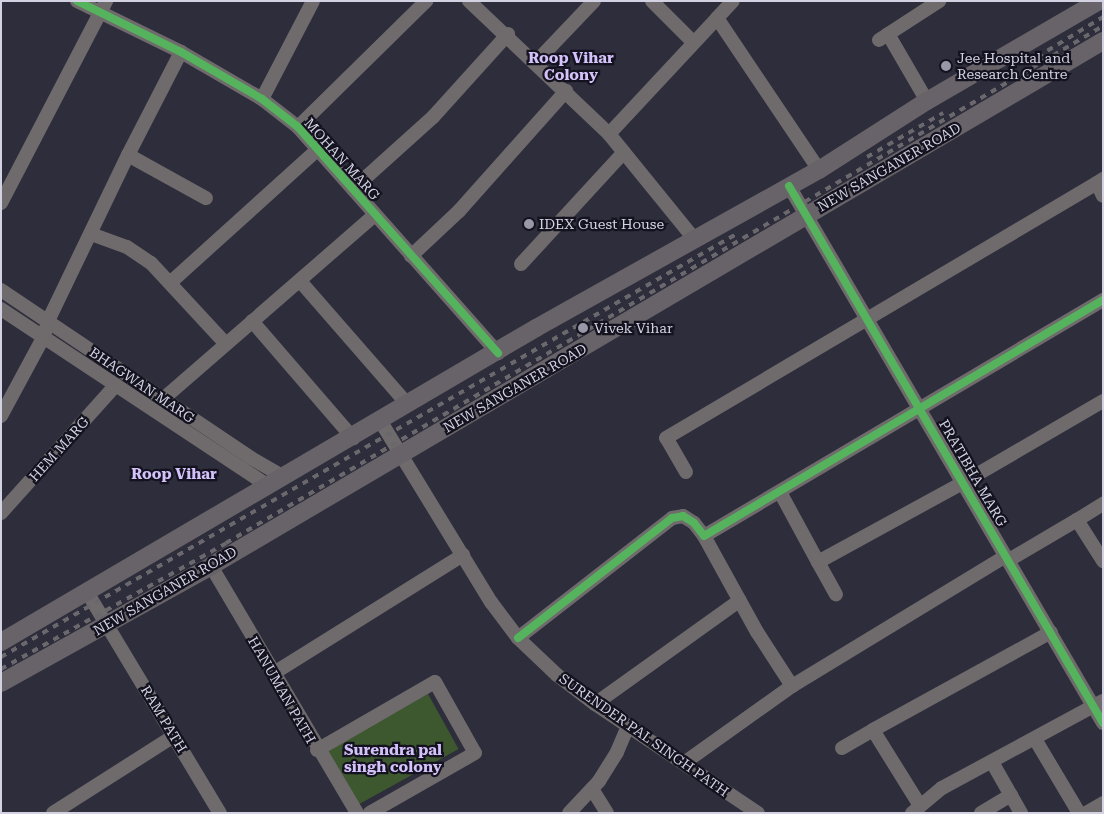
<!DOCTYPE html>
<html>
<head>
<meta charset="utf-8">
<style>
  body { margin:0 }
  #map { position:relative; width:1104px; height:814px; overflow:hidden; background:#2e2d3b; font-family:"Roboto Serif",serif }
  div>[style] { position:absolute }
  .green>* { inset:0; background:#3d572f; transform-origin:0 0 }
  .minor>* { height:14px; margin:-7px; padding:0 7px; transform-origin:7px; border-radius:7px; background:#6f6b6c }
  .major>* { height:18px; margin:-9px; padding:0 9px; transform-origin:9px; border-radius:9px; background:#686368 }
  .rail>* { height:4px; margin-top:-2px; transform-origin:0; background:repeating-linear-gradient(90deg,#6b686d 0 6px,transparent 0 12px) }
  .cycleway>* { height:8px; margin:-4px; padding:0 4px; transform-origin:4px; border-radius:4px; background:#56b35d }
  .dots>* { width:14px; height:14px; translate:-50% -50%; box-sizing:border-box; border:2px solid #13121e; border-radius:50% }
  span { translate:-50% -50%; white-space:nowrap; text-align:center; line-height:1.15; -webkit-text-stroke:4.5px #13121e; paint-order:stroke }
  .poi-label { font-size:14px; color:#d3d2e3 }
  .left { translate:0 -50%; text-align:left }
  .street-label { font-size:14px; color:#d3d2e3 }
  .neighbourhood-label { font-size:15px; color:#d4c2fb; font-weight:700 }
  .frame { position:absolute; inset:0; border:2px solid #d3d2e3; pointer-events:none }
</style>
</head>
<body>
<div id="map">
  <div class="green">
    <i style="left:428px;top:694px;width:63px;height:117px;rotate:61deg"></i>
  </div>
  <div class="minor">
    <i style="left:77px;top:1px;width:116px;rotate:26.1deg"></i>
    <i style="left:181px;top:52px;width:94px;rotate:30.1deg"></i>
    <i style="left:262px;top:99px;width:46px;rotate:37.9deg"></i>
    <i style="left:298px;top:127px;width:302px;rotate:48.5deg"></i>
    <i style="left:469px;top:1px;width:193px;rotate:43.5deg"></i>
    <i style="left:609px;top:134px;width:136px;rotate:50.9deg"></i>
    <i style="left:652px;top:1px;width:59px;rotate:45deg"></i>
    <i style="left:717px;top:18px;width:23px;rotate:-47deg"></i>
    <i style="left:888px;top:34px;width:78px;rotate:59.8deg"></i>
    <i style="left:879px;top:40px;width:72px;rotate:-33deg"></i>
    <i style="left:536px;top:62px;width:84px;rotate:-46.4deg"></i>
    <i style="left:262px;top:99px;width:110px;rotate:-62.5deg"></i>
    <i style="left:298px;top:127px;width:180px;rotate:-44.5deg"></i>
    <i style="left:609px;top:134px;width:158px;rotate:-47deg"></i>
    <i style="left:717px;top:18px;width:183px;rotate:56.1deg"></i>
    <i style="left:128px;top:155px;width:89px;rotate:28.9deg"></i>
    <i style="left:1103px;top:179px;width:7px;rotate:146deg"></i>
    <i style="left:1097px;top:183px;width:14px;rotate:65deg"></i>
    <i style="left:789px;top:186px;width:622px;rotate:59.68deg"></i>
    <i style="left:353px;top:189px;width:108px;rotate:-42deg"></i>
    <i style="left:433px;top:117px;width:112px;rotate:-47.9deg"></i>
    <i style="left:1px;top:203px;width:228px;rotate:-62.5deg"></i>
    <i style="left:91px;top:234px;width:38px;rotate:20deg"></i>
    <i style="left:127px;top:247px;width:29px;rotate:34deg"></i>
    <i style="left:151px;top:263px;width:109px;rotate:47.2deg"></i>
    <i style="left:411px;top:256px;width:66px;rotate:-43.2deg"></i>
    <i style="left:459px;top:211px;width:161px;rotate:-48.3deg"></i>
    <i style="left:521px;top:264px;width:152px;rotate:-47.4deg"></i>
    <i style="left:300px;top:281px;width:164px;rotate:48.9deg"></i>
    <i style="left:171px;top:282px;width:197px;rotate:-42.1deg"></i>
    <i style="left:1px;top:290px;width:301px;rotate:33.9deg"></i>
    <i style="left:251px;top:458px;width:38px;rotate:30deg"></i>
    <i style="left:1px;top:309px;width:320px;rotate:33.5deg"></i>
    <i style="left:252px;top:321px;width:155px;rotate:49.2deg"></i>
    <i style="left:163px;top:399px;width:281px;rotate:-41deg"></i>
    <i style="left:1px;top:416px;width:91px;rotate:-61.7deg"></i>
    <i style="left:44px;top:336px;width:16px;rotate:-75deg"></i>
    <i style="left:48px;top:321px;width:184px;rotate:-64.3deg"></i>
    <i style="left:128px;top:155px;width:116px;rotate:-62.8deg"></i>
    <i style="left:381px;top:422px;width:211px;rotate:58.6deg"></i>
    <i style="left:491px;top:602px;width:45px;rotate:53.1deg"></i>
    <i style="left:518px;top:638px;width:54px;rotate:43.5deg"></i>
    <i style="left:557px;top:675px;width:48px;rotate:37.3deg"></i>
    <i style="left:595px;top:704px;width:196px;rotate:33.8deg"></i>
    <i style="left:686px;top:472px;width:39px;rotate:-120deg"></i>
    <i style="left:666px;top:438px;width:501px;rotate:-30.61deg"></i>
    <i style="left:780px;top:492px;width:80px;rotate:61.5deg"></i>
    <i style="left:818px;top:562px;width:166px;rotate:-28.7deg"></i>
    <i style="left:964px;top:482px;width:161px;rotate:-30.2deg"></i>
    <i style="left:1px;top:513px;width:172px;rotate:-48.1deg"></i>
    <i style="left:1077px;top:520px;width:31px;rotate:-32deg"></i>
    <i style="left:1009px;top:560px;width:79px;rotate:-30.5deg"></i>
    <i style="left:1077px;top:520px;width:49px;rotate:57.6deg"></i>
    <i style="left:818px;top:562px;width:37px;rotate:61deg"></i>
    <i style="left:211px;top:566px;width:287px;rotate:59.4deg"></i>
    <i style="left:87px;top:592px;width:258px;rotate:59deg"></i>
    <i style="left:518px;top:638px;width:195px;rotate:-37.9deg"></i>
    <i style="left:672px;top:518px;width:11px;rotate:-10deg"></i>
    <i style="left:683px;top:516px;width:13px;rotate:32deg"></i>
    <i style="left:694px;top:523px;width:16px;rotate:52deg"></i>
    <i style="left:704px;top:536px;width:464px;rotate:-30.6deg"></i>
    <i style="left:274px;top:673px;width:223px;rotate:-32deg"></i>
    <i style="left:792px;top:686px;width:250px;rotate:-31.3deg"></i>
    <i style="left:595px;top:704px;width:178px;rotate:-35.6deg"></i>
    <i style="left:1035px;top:739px;width:86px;rotate:59.3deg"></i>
    <i style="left:842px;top:748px;width:36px;rotate:-30deg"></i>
    <i style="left:317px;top:750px;width:136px;rotate:-30deg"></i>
    <i style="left:435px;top:682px;width:81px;rotate:60.6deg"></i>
    <i style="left:475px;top:753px;width:121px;rotate:150.3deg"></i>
    <i style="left:992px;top:762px;width:59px;rotate:60.4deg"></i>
    <i style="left:684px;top:763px;width:133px;rotate:-35.5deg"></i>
    <i style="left:792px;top:686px;width:64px;rotate:-122.9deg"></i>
    <i style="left:757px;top:632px;width:110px;rotate:-118.9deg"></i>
    <i style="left:592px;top:789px;width:28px;rotate:58deg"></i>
    <i style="left:919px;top:804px;width:87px;rotate:-121.9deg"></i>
    <i style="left:873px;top:730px;width:203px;rotate:-28.8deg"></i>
    <i style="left:53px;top:813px;width:143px;rotate:-32.5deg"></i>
    <i style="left:569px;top:813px;width:44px;rotate:-46.8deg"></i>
    <i style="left:599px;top:781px;width:34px;rotate:-58deg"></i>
    <i style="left:617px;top:752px;width:28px;rotate:-67deg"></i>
    <i style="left:912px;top:813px;width:39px;rotate:-40deg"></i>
    <i style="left:942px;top:788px;width:183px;rotate:-28.4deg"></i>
    <i style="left:981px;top:813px;width:35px;rotate:-31deg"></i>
    <i style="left:1086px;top:813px;width:20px;rotate:-30deg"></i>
  </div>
  <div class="major">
    <i style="left:1px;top:642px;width:620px;rotate:-30.41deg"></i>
    <i style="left:536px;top:328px;width:324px;rotate:-29.2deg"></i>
    <i style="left:819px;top:170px;width:128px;rotate:-32.6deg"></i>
    <i style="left:927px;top:101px;width:199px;rotate:-30.2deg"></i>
    <i style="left:1px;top:683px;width:240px;rotate:-29.1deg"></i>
    <i style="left:211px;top:566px;width:1035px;rotate:-30.48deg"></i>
  </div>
  <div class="rail">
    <i style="left:1027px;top:63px;width:89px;rotate:-31.2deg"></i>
    <i style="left:867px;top:157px;width:88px;rotate:-30.1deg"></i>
    <i style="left:1px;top:657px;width:850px;rotate:-29.91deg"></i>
    <i style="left:1px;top:669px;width:258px;rotate:-29.2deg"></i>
    <i style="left:226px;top:543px;width:1018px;rotate:-30.52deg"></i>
  </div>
  <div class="cycleway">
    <i style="left:77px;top:1px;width:116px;rotate:26.1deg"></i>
    <i style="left:181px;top:52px;width:94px;rotate:30.1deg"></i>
    <i style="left:262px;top:99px;width:46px;rotate:37.9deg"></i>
    <i style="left:298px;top:127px;width:302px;rotate:48.5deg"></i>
    <i style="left:789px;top:186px;width:622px;rotate:59.68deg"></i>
    <i style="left:518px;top:638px;width:195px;rotate:-37.9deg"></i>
    <i style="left:672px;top:518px;width:11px;rotate:-10deg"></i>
    <i style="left:683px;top:516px;width:13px;rotate:32deg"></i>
    <i style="left:694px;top:523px;width:16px;rotate:52deg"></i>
    <i style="left:704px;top:536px;width:464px;rotate:-30.6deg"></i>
  </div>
  <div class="dots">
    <i style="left:946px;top:66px;background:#9998a8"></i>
    <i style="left:529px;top:224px;background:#9998a8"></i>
    <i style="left:583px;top:328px;background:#9998a8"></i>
  </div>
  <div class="poi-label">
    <span class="left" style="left:957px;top:66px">Jee Hospital and<br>Research Centre</span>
    <span class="left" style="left:539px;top:224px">IDEX Guest House</span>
    <span class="left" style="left:594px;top:328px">Vivek Vihar</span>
  </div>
  <div class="street-label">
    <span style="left:342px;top:159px;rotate:48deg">MOHAN MARG</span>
    <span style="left:889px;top:167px;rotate:-30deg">NEW SANGANER ROAD</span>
    <span style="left:142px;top:385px;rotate:34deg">BHAGWAN MARG</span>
    <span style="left:515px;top:388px;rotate:-30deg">NEW SANGANER ROAD</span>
    <span style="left:59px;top:449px;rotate:-48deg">HEM MARG</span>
    <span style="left:973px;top:473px;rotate:60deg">PRATIBHA MARG</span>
    <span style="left:165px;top:591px;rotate:-30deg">NEW SANGANER ROAD</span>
    <span style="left:282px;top:690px;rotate:60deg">HANUMAN PATH</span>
    <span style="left:164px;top:719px;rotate:59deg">RAM PATH</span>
    <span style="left:644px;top:735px;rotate:35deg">SURENDER PAL SINGH PATH</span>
  </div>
  <div class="neighbourhood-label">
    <span style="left:571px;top:67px">Roop Vihar<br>Colony</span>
    <span style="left:174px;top:475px">Roop Vihar</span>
    <span style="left:393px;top:759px">Surendra pal<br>singh colony</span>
  </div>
  <div class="frame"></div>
</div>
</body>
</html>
